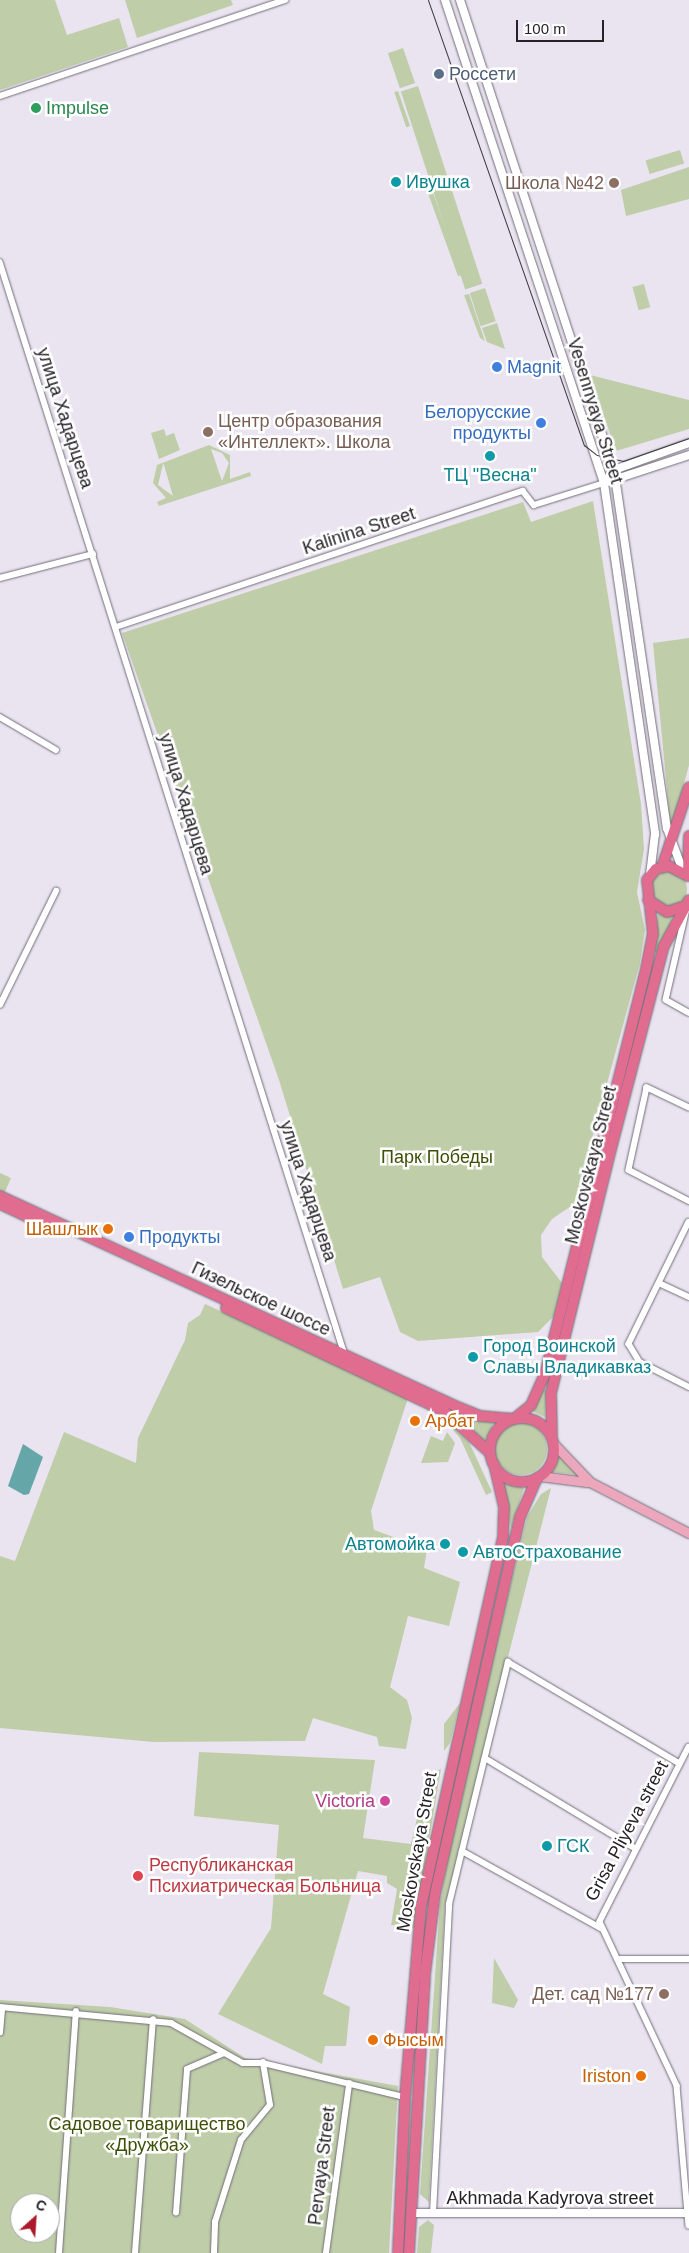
<!DOCTYPE html>
<html>
<head>
<meta charset="utf-8">
<style>
  body { margin:0 }
  #map { position:relative; width:689px; height:2253px; overflow:hidden; background:#eae4f1; font-family:Arial,sans-serif }
  div>[style] { position:absolute }
  .green>* { inset:0; background:#bfcda9; transform-origin:0 0 }
  .round { border-radius:50% }
  .water>* { inset:0; background:#65a6a8 }
  .roads { filter:drop-shadow(0 0 1px #726d78) drop-shadow(0 0 1px #726d78) }
  .street>* { height:5.5px; margin:-2.75px; padding:0 2.75px; transform-origin:2.75px; border-radius:2.75px; background:#fff }
  .secondary>* { height:8px; margin:-4px; padding:0 4px; transform-origin:4px; border-radius:4px; background:#fff }
  .primary>* { height:9px; margin:-4.5px; padding:0 4.5px; transform-origin:4.5px; border-radius:4.5px; background:#eca7bc }
  .highway>* { height:10px; margin:-5px; padding:0 5px; transform-origin:5px; border-radius:5px; background:#e06c90 }
  .highway>.ring { margin:-5px; padding:0; box-sizing:content-box; background:none; border:10px solid #e06c90; border-radius:50% }
  .tram>* { height:1px; margin:-0.5px; padding:0 0.5px; transform-origin:0.5px; border-radius:0.5px; background:#423f45 }
  .dots>* { width:14px; height:14px; translate:-50% -50%; box-sizing:border-box; border:2px solid #fff; border-radius:50% }
  span { translate:-50% -50%; white-space:nowrap; text-align:center; line-height:1.15; -webkit-text-stroke:5px #fff; paint-order:stroke }
  .service-label { font-size:18px; color:#4e5e75 }
  .left { translate:0 -50%; text-align:left }
  .leisure-label { font-size:18px; color:#27864d }
  .culture-label { font-size:18px; color:#0d838f }
  .right { translate:-100% -50%; text-align:right }
  .education-label { font-size:18px; color:#785e54 }
  .shop-label { font-size:18px; color:#366cbe }
  .street-label { font-size:18px; color:#262328 }
  .park-label { font-size:18px; color:#3c5006 }
  .food-label { font-size:18px; color:#c56008 }
  .hotel-label { font-size:18px; color:#b23c85 }
  .health-label { font-size:18px; color:#be3a42 }
  .north { position:absolute; left:10px; top:2193px; width:50px; height:50px; box-sizing:border-box; background:#fff; border:1px solid #a8a7a9; border-radius:50%; rotate:26deg; font-size:14px; font-weight:700; line-height:20px; text-align:center; color:#262328 }
  .north::after { content:''; display:block; margin:auto; width:18px; height:22px; background:#ad192c; clip-path:polygon(50% 0,100% 100%,50% 72%,0 100%) }
  .scale { position:absolute; left:516px; top:20px; width:88px; height:22px; box-sizing:border-box; border:2px solid #262328; border-top:0; padding-left:6px; font-size:15px; line-height:18px; white-space:nowrap; color:#262328; -webkit-text-stroke:4px #fff; paint-order:stroke }
</style>
</head>
<body>
<div id="map">
  <div class="green">
    <i style="clip-path:polygon(0 0,55px 0,67px 35px,119px 18px,128px 47px,0 90px)"></i>
    <i style="clip-path:polygon(125px 0,231px 0,233px 5px,137px 38px)"></i>
    <i style="left:403px;top:48px;width:37px;height:16px;rotate:71deg"></i>
    <i style="left:418px;top:86px;width:208px;height:18px;rotate:72deg"></i>
    <i style="left:398px;top:91px;width:37px;height:4px;rotate:71deg"></i>
    <i style="left:680px;top:150px;width:14px;height:36px;rotate:73deg"></i>
    <i style="clip-path:polygon(689px 167px,689px 199px,626px 216px,621px 190px)"></i>
    <i style="clip-path:polygon(430px 184px,462px 275px,458px 276px,425px 185px)"></i>
    <i style="left:644px;top:284px;width:24px;height:12px;rotate:75deg"></i>
    <i style="left:485px;top:288px;width:35px;height:16px;rotate:72deg"></i>
    <i style="clip-path:polygon(469px 294px,485px 341px,480px 338px,464px 295px)"></i>
    <i style="clip-path:polygon(497px 323px,505px 349px,487px 342px,482px 328px)"></i>
    <i style="clip-path:polygon(590px 375px,689px 400px,689px 429px,616px 451px)"></i>
    <i style="clip-path:polygon(164px 429px,166px 436px,174px 433px,180px 450px,159px 459px,151px 433px)"></i>
    <i style="clip-path:polygon(evenodd,209px 445px,230px 455px,230px 479px,250px 472px,251px 476px,159px 506px,157px 502px,166px 498px,153px 483px,157px 465px,209px 445px,211px 449px,222px 453px,229px 463px,222px 481px,211px 449px,209px 445px,163px 464px,164px 465px,173px 496px,158px 485px,163px 464px)"></i>
    <i style="clip-path:polygon(593px 501px,641px 804px,644px 849px,637px 892px,645px 930px,640px 963px,574px 1204px,552px 1219px,541px 1235px,542px 1257px,562px 1283px,554px 1316px,538px 1332px,418px 1341px,400px 1332px,380px 1277px,343px 1289px,279px 1080px,122px 633px,523px 502px,531px 522px)"></i>
    <i style="clip-path:polygon(689px 638px,689px 765px,671px 832px,653px 643px)"></i>
    <i class="round" style="left:651px;top:871px;width:36px;height:36px"></i>
    <i style="clip-path:polygon(658px 912px,673px 916px,658px 953px,654px 952px)"></i>
    <i style="clip-path:polygon(0 1173px,11px 1178px,4px 1194px,0 1192px)"></i>
    <i style="clip-path:polygon(205px 1304px,408px 1398px,371px 1511px,374px 1530px,427px 1549px,424px 1568px,460px 1582px,449px 1626px,408px 1616px,390px 1687px,407px 1700px,412px 1718px,406px 1749px,379px 1746px,377px 1737px,313px 1718px,305px 1741px,154px 1742px,0 1728px,0 1556px,15px 1561px,64px 1432px,136px 1463px,138px 1438px,185px 1340px,188px 1323px,200px 1315px)"></i>
    <i style="clip-path:polygon(544px 1389px,546px 1390px,545px 1417px,532px 1411px)"></i>
    <i style="clip-path:polygon(448px 1407px,494px 1423px,484px 1441px,457px 1414px)"></i>
    <i style="clip-path:polygon(443px 1418px,469px 1442px,492px 1492px,486px 1495px,460px 1438px)"></i>
    <i class="round" style="left:495px;top:1423px;width:52px;height:52px"></i>
    <i style="clip-path:polygon(447px 1432px,455px 1443px,448px 1462px,421px 1463px,431px 1436px,443px 1441px)"></i>
    <i style="clip-path:polygon(559px 1456px,570px 1468px,579px 1475px,553px 1472px)"></i>
    <i style="clip-path:polygon(502px 1483px,524px 1488px,511px 1529px,507px 1499px)"></i>
    <i style="clip-path:polygon(551px 1488px,445px 1905px,429px 2202px,420px 2194px,440px 1903px,456px 1812px,527px 1517px,541px 1494px)"></i>
    <i style="clip-path:polygon(460px 1703px,450px 1743px,444px 1751px,444px 1724px)"></i>
    <i style="clip-path:polygon(199px 1752px,375px 1760px,363px 1838px,411px 1844px,427px 1775px,441px 1769px,414px 1928px,391px 1925px,397px 1889px,387px 1883px,387px 1876px,358px 1871px,323px 1994px,350px 2007px,346px 2046px,325px 2046px,322px 2064px,218px 2014px,271px 1928px,279px 1825px,194px 1816px)"></i>
    <i style="clip-path:polygon(494px 1958px,518px 2000px,514px 2008px,492px 2003px)"></i>
    <i style="clip-path:polygon(evenodd,0 2000px,110px 2007px,185px 2019px,245px 2058px,398px 2086px,389px 2253px,0 2253px,0 2000px,20px 2203px,50px 2203px,50px 2233px,20px 2233px,20px 2203px)"></i>
    <i style="clip-path:polygon(428px 2220px,434px 2225px,431px 2253px,417px 2253px,419px 2227px)"></i>
  </div>
  <div class="water">
    <i style="clip-path:polygon(23px 1444px,43px 1457px,29px 1494px,24px 1495px,8px 1486px)"></i>
  </div>
  <div class="roads">
    <div class="street">
      <i style="left:0;top:96px;width:301px;rotate:-18.6deg"></i>
      <i style="left:0;top:262px;width:1146px;rotate:72.48deg"></i>
      <i style="left:0;top:578px;width:96px;rotate:-14.5deg"></i>
      <i style="left:116px;top:627px;width:429px;rotate:-18.5deg"></i>
      <i style="left:523px;top:491px;width:18px;rotate:52deg"></i>
      <i style="left:534px;top:505px;width:73px;rotate:-17.4deg"></i>
      <i style="left:0;top:717px;width:65px;rotate:30.5deg"></i>
      <i style="left:687px;top:909px;width:93px;rotate:103deg"></i>
      <i style="left:666px;top:1000px;width:26px;rotate:29deg"></i>
      <i style="left:0;top:1005px;width:127px;rotate:-63.8deg"></i>
      <i style="left:689px;top:1108px;width:47px;rotate:-154.5deg"></i>
      <i style="left:647px;top:1088px;width:84px;rotate:102.4deg"></i>
      <i style="left:629px;top:1170px;width:68px;rotate:27.3deg"></i>
      <i style="left:689px;top:1222px;width:136px;rotate:116.2deg"></i>
      <i style="left:629px;top:1344px;width:21px;rotate:59deg"></i>
      <i style="left:640px;top:1362px;width:55px;rotate:27deg"></i>
      <i style="left:659px;top:1283px;width:33px;rotate:25deg"></i>
      <i style="left:689px;top:1747px;width:196px;rotate:117deg"></i>
      <i style="left:600px;top:1922px;width:181px;rotate:64.8deg"></i>
      <i style="left:677px;top:2086px;width:140px;rotate:85.1deg"></i>
      <i style="left:485px;top:1758px;width:175px;rotate:31deg"></i>
      <i style="left:462px;top:1851px;width:159px;rotate:29deg"></i>
      <i style="left:619px;top:1959px;width:70px"></i>
      <i style="left:0;top:2007px;width:172px;rotate:5.3deg"></i>
      <i style="left:171px;top:2023px;width:82px;rotate:29.1deg"></i>
      <i style="left:243px;top:2063px;width:20px"></i>
      <i style="left:263px;top:2063px;width:146px;rotate:13.5deg"></i>
      <i style="left:0;top:2033px;width:25px;rotate:-85deg"></i>
      <i style="left:176px;top:2213px;width:144px;rotate:-85.6deg"></i>
      <i style="left:187px;top:2069px;width:40px;rotate:-23.4deg"></i>
      <i style="left:433px;top:2213px;width:309px;rotate:-87deg"></i>
      <i style="left:449px;top:1904px;width:249px;rotate:-76.3deg"></i>
      <i style="left:508px;top:1662px;width:199px;rotate:30.6deg"></i>
      <i style="left:59px;top:2253px;width:242px;rotate:-86deg"></i>
      <i style="left:135px;top:2253px;width:234px;rotate:-85.6deg"></i>
      <i style="left:214px;top:2253px;width:31px;rotate:-88deg"></i>
      <i style="left:215px;top:2222px;width:86px;rotate:-72.4deg"></i>
      <i style="left:241px;top:2140px;width:45px;rotate:-50.4deg"></i>
      <i style="left:270px;top:2105px;width:43px;rotate:-99.5deg"></i>
      <i style="left:326px;top:2253px;width:171px;rotate:-82.2deg"></i>
    </div>
    <div class="secondary">
      <i style="left:445px;top:0;width:508px;rotate:71.78deg"></i>
      <i style="left:604px;top:483px;width:355px;rotate:81.7deg"></i>
      <i style="left:655px;top:834px;width:41px;rotate:97deg"></i>
      <i style="left:460px;top:0;width:495px;rotate:71.9deg"></i>
      <i style="left:614px;top:470px;width:362px;rotate:81.6deg"></i>
      <i style="left:667px;top:828px;width:46px;rotate:69.6deg"></i>
      <i style="left:604px;top:483px;width:16px;rotate:-52deg"></i>
      <i style="left:614px;top:470px;width:80px;rotate:-19.8deg"></i>
      <i style="left:604px;top:483px;width:89px;rotate:-18.2deg"></i>
      <i style="left:411px;top:2213px;width:278px"></i>
    </div>
    <div class="primary">
      <i style="left:553px;top:1443px;width:54px;rotate:46.5deg"></i>
      <i style="left:590px;top:1482px;width:111px;rotate:27.3deg"></i>
      <i style="left:540px;top:1476px;width:47px;rotate:7.3deg"></i>
    </div>
    <div class="highway">
      <i style="left:662px;top:867px;width:84px;rotate:-71.4deg"></i>
      <i style="left:688px;top:876px;width:40px;rotate:-88.6deg"></i>
      <i style="left:648px;top:900px;width:22px;rotate:32deg"></i>
      <i style="left:667px;top:912px;width:19px;rotate:-18deg"></i>
      <i style="left:0;top:1196px;width:507px;rotate:24.74deg"></i>
      <i style="left:460px;top:1408px;width:22px;rotate:22deg"></i>
      <i style="left:480px;top:1416px;width:32px;rotate:5deg"></i>
      <i style="left:0;top:1204px;width:52px;rotate:25.1deg"></i>
      <i style="left:226px;top:1308px;width:241px;rotate:25.3deg"></i>
      <i style="left:444px;top:1411px;width:62px;rotate:42.4deg"></i>
      <i class="ring" style="left:490px;top:1418px;width:54px;height:54px"></i>
      <i style="left:514px;top:1419px;width:22px;rotate:-39deg"></i>
      <i style="left:531px;top:1405px;width:34px;rotate:-66deg"></i>
      <i style="left:545px;top:1374px;width:417px;rotate:-76deg"></i>
      <i style="left:646px;top:969px;width:36px;rotate:-79deg"></i>
      <i style="left:653px;top:934px;width:54px;rotate:-96.3deg"></i>
      <i style="left:647px;top:880px;width:14px;rotate:-51deg"></i>
      <i style="left:656px;top:869px;width:13px;rotate:-13deg"></i>
      <i style="left:669px;top:866px;width:21px;rotate:28deg"></i>
      <i style="left:552px;top:1438px;width:45px;rotate:-91.3deg"></i>
      <i style="left:551px;top:1393px;width:251px;rotate:-76.2deg"></i>
      <i style="left:611px;top:1149px;width:210px;rotate:-75.4deg"></i>
      <i style="left:664px;top:946px;width:52px;rotate:-61.5deg"></i>
      <i style="left:398px;top:2253px;width:156px;rotate:-87.4deg"></i>
      <i style="left:405px;top:2097px;width:191px;rotate:-85.2deg"></i>
      <i style="left:421px;top:1907px;width:380px;rotate:-77.5deg"></i>
      <i style="left:503px;top:1536px;width:29px;rotate:-88deg"></i>
      <i style="left:504px;top:1507px;width:44px;rotate:-103.1deg"></i>
      <i style="left:409px;top:2253px;width:279px;rotate:-86.7deg"></i>
      <i style="left:425px;top:1974px;width:81px;rotate:-82.9deg"></i>
      <i style="left:435px;top:1894px;width:386px;rotate:-77.3deg"></i>
      <i style="left:520px;top:1517px;width:43px;rotate:-66.4deg"></i>
    </div>
  </div>
  <div class="tram">
    <i style="left:428px;top:0;width:472px;rotate:70.7deg"></i>
    <i style="left:584px;top:445px;width:16px;rotate:38deg"></i>
    <i style="left:597px;top:455px;width:27px;rotate:13deg"></i>
    <i style="left:623px;top:461px;width:70px;rotate:-19.2deg"></i>
  </div>
  <div class="dots">
    <i style="left:439px;top:74px;background:#5c6f8a"></i>
    <i style="left:36px;top:108px;background:#2e9e5b"></i>
    <i style="left:396px;top:182px;background:#0f9aa8"></i>
    <i style="left:614px;top:183px;background:#8d6e63"></i>
    <i style="left:497px;top:367px;background:#3f7fe0"></i>
    <i style="left:541px;top:423px;background:#3f7fe0"></i>
    <i style="left:208px;top:432px;background:#8d6e63"></i>
    <i style="left:490px;top:456px;background:#0f9aa8"></i>
    <i style="left:108px;top:1229px;background:#e8710a"></i>
    <i style="left:129px;top:1237px;background:#3f7fe0"></i>
    <i style="left:473px;top:1357px;background:#0f9aa8"></i>
    <i style="left:415px;top:1421px;background:#e8710a"></i>
    <i style="left:445px;top:1544px;background:#0f9aa8"></i>
    <i style="left:463px;top:1552px;background:#0f9aa8"></i>
    <i style="left:385px;top:1801px;background:#d1479c"></i>
    <i style="left:547px;top:1846px;background:#0f9aa8"></i>
    <i style="left:138px;top:1876px;background:#e0444e"></i>
    <i style="left:664px;top:1994px;background:#8d6e63"></i>
    <i style="left:373px;top:2040px;background:#e8710a"></i>
    <i style="left:641px;top:2076px;background:#e8710a"></i>
  </div>
  <div class="service-label">
    <span class="left" style="left:449px;top:74px">Россети</span>
  </div>
  <div class="leisure-label">
    <span class="left" style="left:46px;top:108px">Impulse</span>
  </div>
  <div class="culture-label">
    <span class="left" style="left:406px;top:182px">Ивушка</span>
    <span style="left:490px;top:475px">ТЦ "Весна"</span>
    <span class="left" style="left:483px;top:1357px">Город Воинской<br>Славы Владикавказ</span>
    <span class="right" style="left:435px;top:1544px">Автомойка</span>
    <span class="left" style="left:473px;top:1552px">АвтоСтрахование</span>
    <span class="left" style="left:557px;top:1846px">ГСК</span>
  </div>
  <div class="education-label">
    <span class="right" style="left:604px;top:183px">Школа №42</span>
    <span class="left" style="left:218px;top:432px">Центр образования<br>«Интеллект». Школа</span>
    <span class="right" style="left:654px;top:1994px">Дет. сад №177</span>
  </div>
  <div class="shop-label">
    <span class="left" style="left:507px;top:367px">Magnit</span>
    <span class="right" style="left:531px;top:423px">Белорусские<br>продукты</span>
    <span class="left" style="left:139px;top:1237px">Продукты</span>
  </div>
  <div class="street-label">
    <span style="left:595px;top:411px;rotate:73deg">Vesennyaya Street</span>
    <span style="left:65px;top:418px;rotate:72deg">улица Хадарцева</span>
    <span style="left:359px;top:531px;rotate:-18deg">Kalinina Street</span>
    <span style="left:186px;top:804px;rotate:73deg">улица Хадарцева</span>
    <span style="left:591px;top:1165px;rotate:-76deg">Moskovskaya Street</span>
    <span style="left:308px;top:1191px;rotate:72deg">улица Хадарцева</span>
    <span style="left:261px;top:1299px;rotate:25deg">Гизельское шоссе</span>
    <span style="left:627px;top:1831px;rotate:-62deg">Grisa Pliyeva street</span>
    <span style="left:417px;top:1852px;rotate:-80deg">Moskovskaya Street</span>
    <span style="left:322px;top:2166px;rotate:-83deg">Pervaya Street</span>
    <span style="left:550px;top:2198px">Akhmada Kadyrova street</span>
  </div>
  <div class="park-label">
    <span style="left:437px;top:1157px">Парк Победы</span>
    <span style="left:147px;top:2135px">Садовое товарищество<br>«Дружба»</span>
  </div>
  <div class="food-label">
    <span class="right" style="left:98px;top:1229px">Шашлык</span>
    <span class="left" style="left:425px;top:1421px">Арбат</span>
    <span class="left" style="left:383px;top:2040px">Фысым</span>
    <span class="right" style="left:631px;top:2076px">Iriston</span>
  </div>
  <div class="hotel-label">
    <span class="right" style="left:375px;top:1801px">Victoria</span>
  </div>
  <div class="health-label">
    <span class="left" style="left:149px;top:1876px">Республиканская<br>Психиатрическая Больница</span>
  </div>
  <div class="north">С</div>
  <div class="scale">100 m</div>
</div>
</body>
</html>
